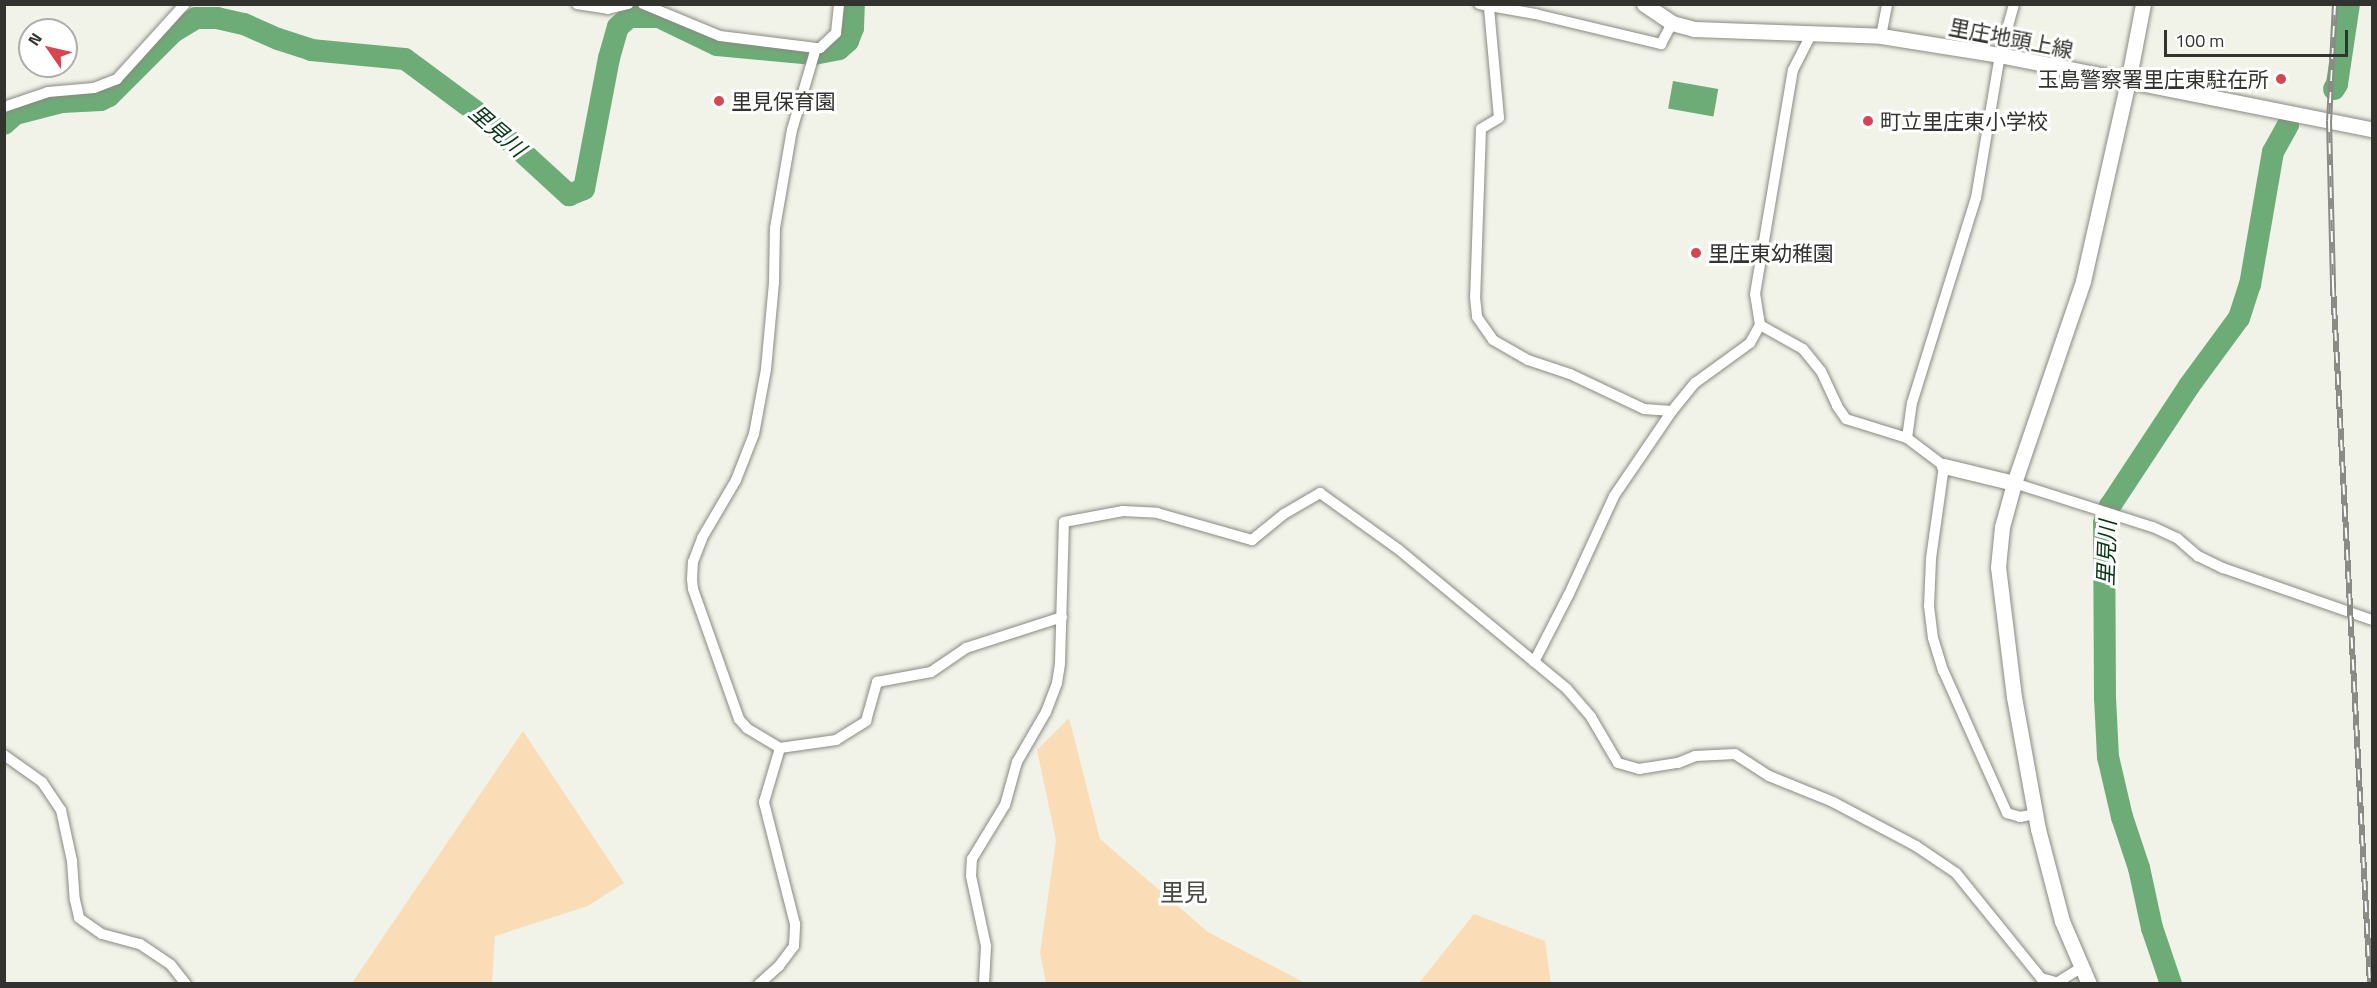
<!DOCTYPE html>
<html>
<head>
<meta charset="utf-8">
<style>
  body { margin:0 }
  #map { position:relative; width:2377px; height:988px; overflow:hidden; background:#f1f3e9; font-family:"Titillium Web","Noto Sans JP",sans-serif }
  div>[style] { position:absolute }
  .green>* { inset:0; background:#faddb6 }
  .water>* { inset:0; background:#6eac77; transform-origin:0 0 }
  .river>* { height:22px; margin:-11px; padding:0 11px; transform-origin:11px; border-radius:11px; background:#6eac77 }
  .roads { filter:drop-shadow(0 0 2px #898a81) drop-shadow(0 0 2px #898a81) }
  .street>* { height:10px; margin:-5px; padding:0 5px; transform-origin:5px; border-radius:5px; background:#fff }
  .secondary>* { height:15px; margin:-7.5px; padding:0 7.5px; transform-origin:7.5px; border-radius:7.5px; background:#fff }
  .rail>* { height:6px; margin-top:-3px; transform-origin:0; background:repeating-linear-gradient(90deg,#fff 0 11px,#8a8b84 0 22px); box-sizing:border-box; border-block:2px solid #8a8b84 }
  .dots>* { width:16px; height:16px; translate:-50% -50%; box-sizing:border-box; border:3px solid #fff; border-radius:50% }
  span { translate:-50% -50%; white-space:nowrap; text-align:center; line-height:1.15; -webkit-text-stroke:6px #fff; paint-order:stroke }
  .street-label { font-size:21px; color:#32332f }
  .poi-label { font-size:21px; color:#32332f }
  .right { translate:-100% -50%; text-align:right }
  .left { translate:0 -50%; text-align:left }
  .water-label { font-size:22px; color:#063714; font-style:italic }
  .quarter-label { font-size:24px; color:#494a42 }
  .frame { position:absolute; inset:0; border:6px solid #32332f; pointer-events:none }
  .north { position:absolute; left:18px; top:18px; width:60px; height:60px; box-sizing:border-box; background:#fff; border:2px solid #adadac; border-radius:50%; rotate:304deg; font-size:16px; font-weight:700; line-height:24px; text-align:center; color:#32332f }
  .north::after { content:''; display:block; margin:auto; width:21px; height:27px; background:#d64550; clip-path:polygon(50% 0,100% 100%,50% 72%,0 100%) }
  .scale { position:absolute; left:2164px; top:30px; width:184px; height:27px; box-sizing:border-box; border:3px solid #32332f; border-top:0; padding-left:8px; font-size:18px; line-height:21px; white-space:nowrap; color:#32332f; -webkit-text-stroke:4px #fff; paint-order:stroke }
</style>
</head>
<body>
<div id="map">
  <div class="green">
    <i style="clip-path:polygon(1069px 718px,1100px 839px,1208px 932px,1305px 983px,1046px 983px,1040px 953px,1056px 840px,1037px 750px)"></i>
    <i style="clip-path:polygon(523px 731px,624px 883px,588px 906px,495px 936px,492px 983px,352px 983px)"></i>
    <i style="clip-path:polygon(1474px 914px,1545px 941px,1551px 983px,1419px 983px)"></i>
  </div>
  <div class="water">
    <i style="left:1673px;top:81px;width:46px;height:28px;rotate:10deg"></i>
  </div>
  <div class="river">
    <i style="left:2334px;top:89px;width:6px;rotate:-59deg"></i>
    <i style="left:2337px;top:84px;width:81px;rotate:-81.5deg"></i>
    <i style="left:4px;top:124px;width:15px;rotate:-42deg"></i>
    <i style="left:15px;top:114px;width:49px;rotate:-14.3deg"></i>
    <i style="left:62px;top:102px;width:39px;rotate:-3deg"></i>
    <i style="left:101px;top:100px;width:9px;rotate:-27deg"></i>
    <i style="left:109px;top:96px;width:91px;rotate:-45deg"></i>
    <i style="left:173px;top:32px;width:27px;rotate:-31deg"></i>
    <i style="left:196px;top:18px;width:21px"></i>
    <i style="left:217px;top:18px;width:28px;rotate:13deg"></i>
    <i style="left:244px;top:24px;width:37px;rotate:24deg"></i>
    <i style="left:278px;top:39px;width:35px;rotate:18deg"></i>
    <i style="left:311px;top:50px;width:94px;rotate:5.5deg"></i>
    <i style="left:405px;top:59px;width:101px;rotate:36.5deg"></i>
    <i style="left:486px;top:119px;width:113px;rotate:42.5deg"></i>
    <i style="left:569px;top:195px;width:16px;rotate:-22deg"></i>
    <i style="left:584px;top:189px;width:133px;rotate:-79.2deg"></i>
    <i style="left:609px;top:58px;width:32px;rotate:-74deg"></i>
    <i style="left:618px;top:27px;width:15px;rotate:-42deg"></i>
    <i style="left:629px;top:17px;width:30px"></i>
    <i style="left:659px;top:17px;width:64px;rotate:25.8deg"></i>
    <i style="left:717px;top:45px;width:97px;rotate:5.3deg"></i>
    <i style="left:814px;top:54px;width:25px;rotate:-11deg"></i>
    <i style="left:839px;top:49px;width:12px;rotate:-42deg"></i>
    <i style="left:848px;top:41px;width:14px;rotate:-69deg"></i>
    <i style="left:853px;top:28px;width:24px;rotate:-88deg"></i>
    <i style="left:2171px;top:984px;width:59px;rotate:-108.7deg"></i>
    <i style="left:2152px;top:928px;width:61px;rotate:-102.2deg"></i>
    <i style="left:2139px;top:868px;width:54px;rotate:-108.4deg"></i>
    <i style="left:2122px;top:817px;width:62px;rotate:-103.1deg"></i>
    <i style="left:2108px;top:757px;width:59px;rotate:-92.9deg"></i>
    <i style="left:2105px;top:698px;width:175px;rotate:-90.3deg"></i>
    <i style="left:2104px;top:523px;width:18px;rotate:-71deg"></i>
    <i style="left:2110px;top:506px;width:144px;rotate:-56.6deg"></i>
    <i style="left:2189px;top:386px;width:84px;rotate:-53.7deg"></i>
    <i style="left:2239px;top:318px;width:35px;rotate:-72deg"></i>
    <i style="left:2250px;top:285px;width:135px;rotate:-80.2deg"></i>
    <i style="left:2273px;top:152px;width:31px;rotate:-61deg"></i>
  </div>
  <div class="roads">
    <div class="street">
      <i style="left:577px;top:4px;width:31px;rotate:9deg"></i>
      <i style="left:608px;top:9px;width:21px;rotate:-14deg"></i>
      <i style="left:643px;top:4px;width:83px;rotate:22.6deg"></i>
      <i style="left:720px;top:36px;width:97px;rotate:7.1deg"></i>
      <i style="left:816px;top:48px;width:4px"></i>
      <i style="left:820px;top:48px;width:22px;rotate:-43deg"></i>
      <i style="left:836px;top:33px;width:29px;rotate:-84deg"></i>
      <i style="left:1479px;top:4px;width:57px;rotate:10.1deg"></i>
      <i style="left:1535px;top:14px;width:130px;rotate:13.4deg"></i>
      <i style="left:1661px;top:44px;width:24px;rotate:-62deg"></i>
      <i style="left:1489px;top:8px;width:110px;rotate:84.8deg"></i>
      <i style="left:1499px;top:118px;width:21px;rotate:149deg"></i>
      <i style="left:1481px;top:129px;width:168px;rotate:92deg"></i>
      <i style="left:1475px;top:297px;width:20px;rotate:84deg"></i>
      <i style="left:1477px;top:317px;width:28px;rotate:55deg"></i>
      <i style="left:1493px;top:340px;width:40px;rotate:29.7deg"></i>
      <i style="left:1528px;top:360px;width:44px;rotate:18.4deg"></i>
      <i style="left:1570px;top:374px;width:82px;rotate:25.3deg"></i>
      <i style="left:1644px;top:409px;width:28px;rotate:4deg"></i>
      <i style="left:1881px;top:36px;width:33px;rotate:-79deg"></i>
      <i style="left:4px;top:107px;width:46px;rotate:-18.8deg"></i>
      <i style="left:48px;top:92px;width:46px;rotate:-5deg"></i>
      <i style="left:94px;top:88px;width:25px;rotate:-21deg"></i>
      <i style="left:117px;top:79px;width:101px;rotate:-47.8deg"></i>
      <i style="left:1760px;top:325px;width:49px;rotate:29.2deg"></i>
      <i style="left:1803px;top:349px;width:28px;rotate:51deg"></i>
      <i style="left:1821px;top:371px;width:38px;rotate:65deg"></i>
      <i style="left:1837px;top:406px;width:16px;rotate:55deg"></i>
      <i style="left:1846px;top:419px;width:64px;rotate:17.3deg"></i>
      <i style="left:1907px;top:438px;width:46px;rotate:37.1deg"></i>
      <i style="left:1944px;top:466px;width:94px;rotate:98deg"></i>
      <i style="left:1931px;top:559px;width:47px;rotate:92.4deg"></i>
      <i style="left:1929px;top:606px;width:32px;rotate:83deg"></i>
      <i style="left:1933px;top:638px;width:34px;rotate:73deg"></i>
      <i style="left:1943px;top:670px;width:157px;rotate:65.9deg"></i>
      <i style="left:2007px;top:813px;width:14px;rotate:17deg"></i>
      <i style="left:2020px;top:817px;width:15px;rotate:-11deg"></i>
      <i style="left:1907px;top:438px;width:35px;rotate:-82deg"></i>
      <i style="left:1912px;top:403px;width:215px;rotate:-72.7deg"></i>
      <i style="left:1976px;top:198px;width:145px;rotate:-80.5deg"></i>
      <i style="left:2000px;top:55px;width:53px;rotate:-74.6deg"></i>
      <i style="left:2014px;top:483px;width:146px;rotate:17.6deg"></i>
      <i style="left:2153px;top:527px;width:26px;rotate:25deg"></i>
      <i style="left:2177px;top:538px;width:28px;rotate:41deg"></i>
      <i style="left:2198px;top:556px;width:28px;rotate:26deg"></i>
      <i style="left:2223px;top:568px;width:158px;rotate:19.2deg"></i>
      <i style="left:1534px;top:662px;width:76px;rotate:-62.8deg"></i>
      <i style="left:1569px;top:594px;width:108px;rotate:-65.3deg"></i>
      <i style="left:1614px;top:496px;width:103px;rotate:-55.7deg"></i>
      <i style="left:1672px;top:411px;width:36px;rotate:-51deg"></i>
      <i style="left:1695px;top:383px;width:68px;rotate:-36deg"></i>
      <i style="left:1750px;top:343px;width:21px;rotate:-61deg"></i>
      <i style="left:1760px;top:325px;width:31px;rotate:-99deg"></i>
      <i style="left:1755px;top:294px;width:227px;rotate:-80.4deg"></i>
      <i style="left:1793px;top:70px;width:39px;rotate:-63deg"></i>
      <i style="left:780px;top:748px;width:57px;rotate:-8.1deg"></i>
      <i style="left:836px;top:740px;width:36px;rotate:-32deg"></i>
      <i style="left:866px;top:721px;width:41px;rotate:-74.2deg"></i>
      <i style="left:877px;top:682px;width:55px;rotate:-10.5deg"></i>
      <i style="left:931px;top:672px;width:42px;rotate:-34.4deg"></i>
      <i style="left:966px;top:648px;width:101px;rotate:-17.9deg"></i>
      <i style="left:4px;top:755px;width:47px;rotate:35.4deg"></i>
      <i style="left:42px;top:782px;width:34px;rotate:56deg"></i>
      <i style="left:61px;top:810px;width:52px;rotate:77.8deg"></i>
      <i style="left:72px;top:861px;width:39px;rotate:86deg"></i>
      <i style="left:75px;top:900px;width:18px;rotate:77deg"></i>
      <i style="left:79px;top:918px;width:28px;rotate:35deg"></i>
      <i style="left:102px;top:934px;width:39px;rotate:15deg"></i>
      <i style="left:140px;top:944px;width:37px;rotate:34deg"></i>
      <i style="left:171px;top:965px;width:24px;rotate:52deg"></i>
      <i style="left:759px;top:984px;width:27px;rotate:-42deg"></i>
      <i style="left:779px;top:966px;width:25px;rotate:-53deg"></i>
      <i style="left:794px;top:946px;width:22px;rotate:-87deg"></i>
      <i style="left:795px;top:924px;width:126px;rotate:-104.3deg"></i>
      <i style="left:764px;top:802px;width:56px;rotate:-73.5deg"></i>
      <i style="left:780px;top:748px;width:39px;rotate:-149deg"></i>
      <i style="left:747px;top:728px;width:12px;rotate:-132deg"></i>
      <i style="left:739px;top:719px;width:138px;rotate:-109.5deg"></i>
      <i style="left:693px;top:589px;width:10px;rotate:-96deg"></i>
      <i style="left:692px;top:579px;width:17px;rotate:-87deg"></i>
      <i style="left:693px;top:562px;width:26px;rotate:-69deg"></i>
      <i style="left:702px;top:538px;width:67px;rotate:-59.6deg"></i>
      <i style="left:736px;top:480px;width:49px;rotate:-68.6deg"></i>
      <i style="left:754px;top:434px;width:66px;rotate:-79.5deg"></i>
      <i style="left:766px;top:369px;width:86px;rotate:-84.7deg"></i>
      <i style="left:774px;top:283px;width:55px;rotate:-89deg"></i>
      <i style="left:775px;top:228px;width:99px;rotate:-80.2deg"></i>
      <i style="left:792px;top:130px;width:85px;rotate:-73.7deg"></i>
      <i style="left:984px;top:984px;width:38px;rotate:-87deg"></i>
      <i style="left:986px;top:946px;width:72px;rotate:-102.1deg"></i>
      <i style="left:971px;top:876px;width:17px;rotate:-87deg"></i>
      <i style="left:972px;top:859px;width:63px;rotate:-58.6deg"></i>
      <i style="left:1005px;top:805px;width:45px;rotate:-74.4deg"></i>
      <i style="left:1017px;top:762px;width:58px;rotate:-59.9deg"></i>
      <i style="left:1046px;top:712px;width:31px;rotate:-69deg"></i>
      <i style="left:1057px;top:683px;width:20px;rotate:-81deg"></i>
      <i style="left:1060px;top:663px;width:141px;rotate:-88.4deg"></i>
      <i style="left:1064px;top:522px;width:60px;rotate:-10.6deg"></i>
      <i style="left:1123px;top:511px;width:34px;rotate:3deg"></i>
      <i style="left:1157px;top:513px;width:99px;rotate:15.9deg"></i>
      <i style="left:1252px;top:540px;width:41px;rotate:-39.1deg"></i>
      <i style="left:1284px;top:514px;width:42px;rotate:-30.3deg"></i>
      <i style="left:1320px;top:493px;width:96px;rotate:35.7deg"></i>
      <i style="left:1398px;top:549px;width:219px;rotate:39.6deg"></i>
      <i style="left:1567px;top:689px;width:37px;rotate:49deg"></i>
      <i style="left:1591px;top:717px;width:53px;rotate:59.6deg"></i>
      <i style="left:1618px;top:763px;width:22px;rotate:16deg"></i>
      <i style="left:1639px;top:769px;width:39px;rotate:-9deg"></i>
      <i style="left:1678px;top:763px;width:18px;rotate:-22deg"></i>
      <i style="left:1695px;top:756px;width:40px;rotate:-2.9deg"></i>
      <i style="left:1735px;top:754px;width:40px;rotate:32.9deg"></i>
      <i style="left:1769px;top:776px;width:69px;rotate:22.1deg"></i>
      <i style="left:1833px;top:802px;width:94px;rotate:27.9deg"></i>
      <i style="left:1916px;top:846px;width:48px;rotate:34deg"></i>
      <i style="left:1956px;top:873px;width:135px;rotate:51deg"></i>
      <i style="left:2041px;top:978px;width:15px;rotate:16deg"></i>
      <i style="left:2055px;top:984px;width:31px;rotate:-32deg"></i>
    </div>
    <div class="secondary">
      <i style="left:1644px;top:4px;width:34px;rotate:34deg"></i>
      <i style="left:1672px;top:23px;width:23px;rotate:15deg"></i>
      <i style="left:1694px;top:29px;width:187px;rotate:2.1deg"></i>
      <i style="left:1881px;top:36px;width:121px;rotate:9.1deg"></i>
      <i style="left:2000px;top:55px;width:379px;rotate:11.3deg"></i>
      <i style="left:1944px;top:466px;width:72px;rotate:13.7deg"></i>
      <i style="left:2089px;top:984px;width:69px;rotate:-113.2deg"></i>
      <i style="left:2062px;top:921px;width:95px;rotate:-104.6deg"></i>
      <i style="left:2038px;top:829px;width:134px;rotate:-100.3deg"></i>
      <i style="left:2014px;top:697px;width:131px;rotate:-97deg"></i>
      <i style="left:1998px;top:567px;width:40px;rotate:-84.3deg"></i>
      <i style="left:2002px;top:527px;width:46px;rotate:-74.7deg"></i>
      <i style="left:2014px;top:483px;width:213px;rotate:-71.1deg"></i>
      <i style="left:2083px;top:281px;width:204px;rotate:-77.3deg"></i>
      <i style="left:2128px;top:82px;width:79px;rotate:-79.1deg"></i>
    </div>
  </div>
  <div class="rail">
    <i style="left:2335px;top:4px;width:117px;rotate:92.9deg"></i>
    <i style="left:2329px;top:121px;width:165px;rotate:88.6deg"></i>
    <i style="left:2333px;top:286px;width:699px;rotate:86.97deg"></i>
  </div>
  <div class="dots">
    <i style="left:2281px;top:79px;background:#d64550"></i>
    <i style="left:719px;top:101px;background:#d64550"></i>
    <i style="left:1868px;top:121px;background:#d64550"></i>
    <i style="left:1696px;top:253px;background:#d64550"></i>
  </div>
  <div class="street-label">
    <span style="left:2011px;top:38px;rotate:11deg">里庄地頭上線</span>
  </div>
  <div class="poi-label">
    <span class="right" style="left:2269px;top:79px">玉島警察署里庄東駐在所</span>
    <span class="left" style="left:731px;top:101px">里見保育園</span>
    <span class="left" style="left:1880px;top:121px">町立里庄東小学校</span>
    <span class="left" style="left:1708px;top:253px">里庄東幼稚園</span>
  </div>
  <div class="water-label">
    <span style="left:497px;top:131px;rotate:41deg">里見川</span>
    <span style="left:2107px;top:553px;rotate:-88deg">里見川</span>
  </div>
  <div class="quarter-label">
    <span style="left:1184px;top:893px">里見</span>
  </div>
  <div class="frame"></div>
  <div class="north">N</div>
  <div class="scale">100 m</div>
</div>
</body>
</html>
